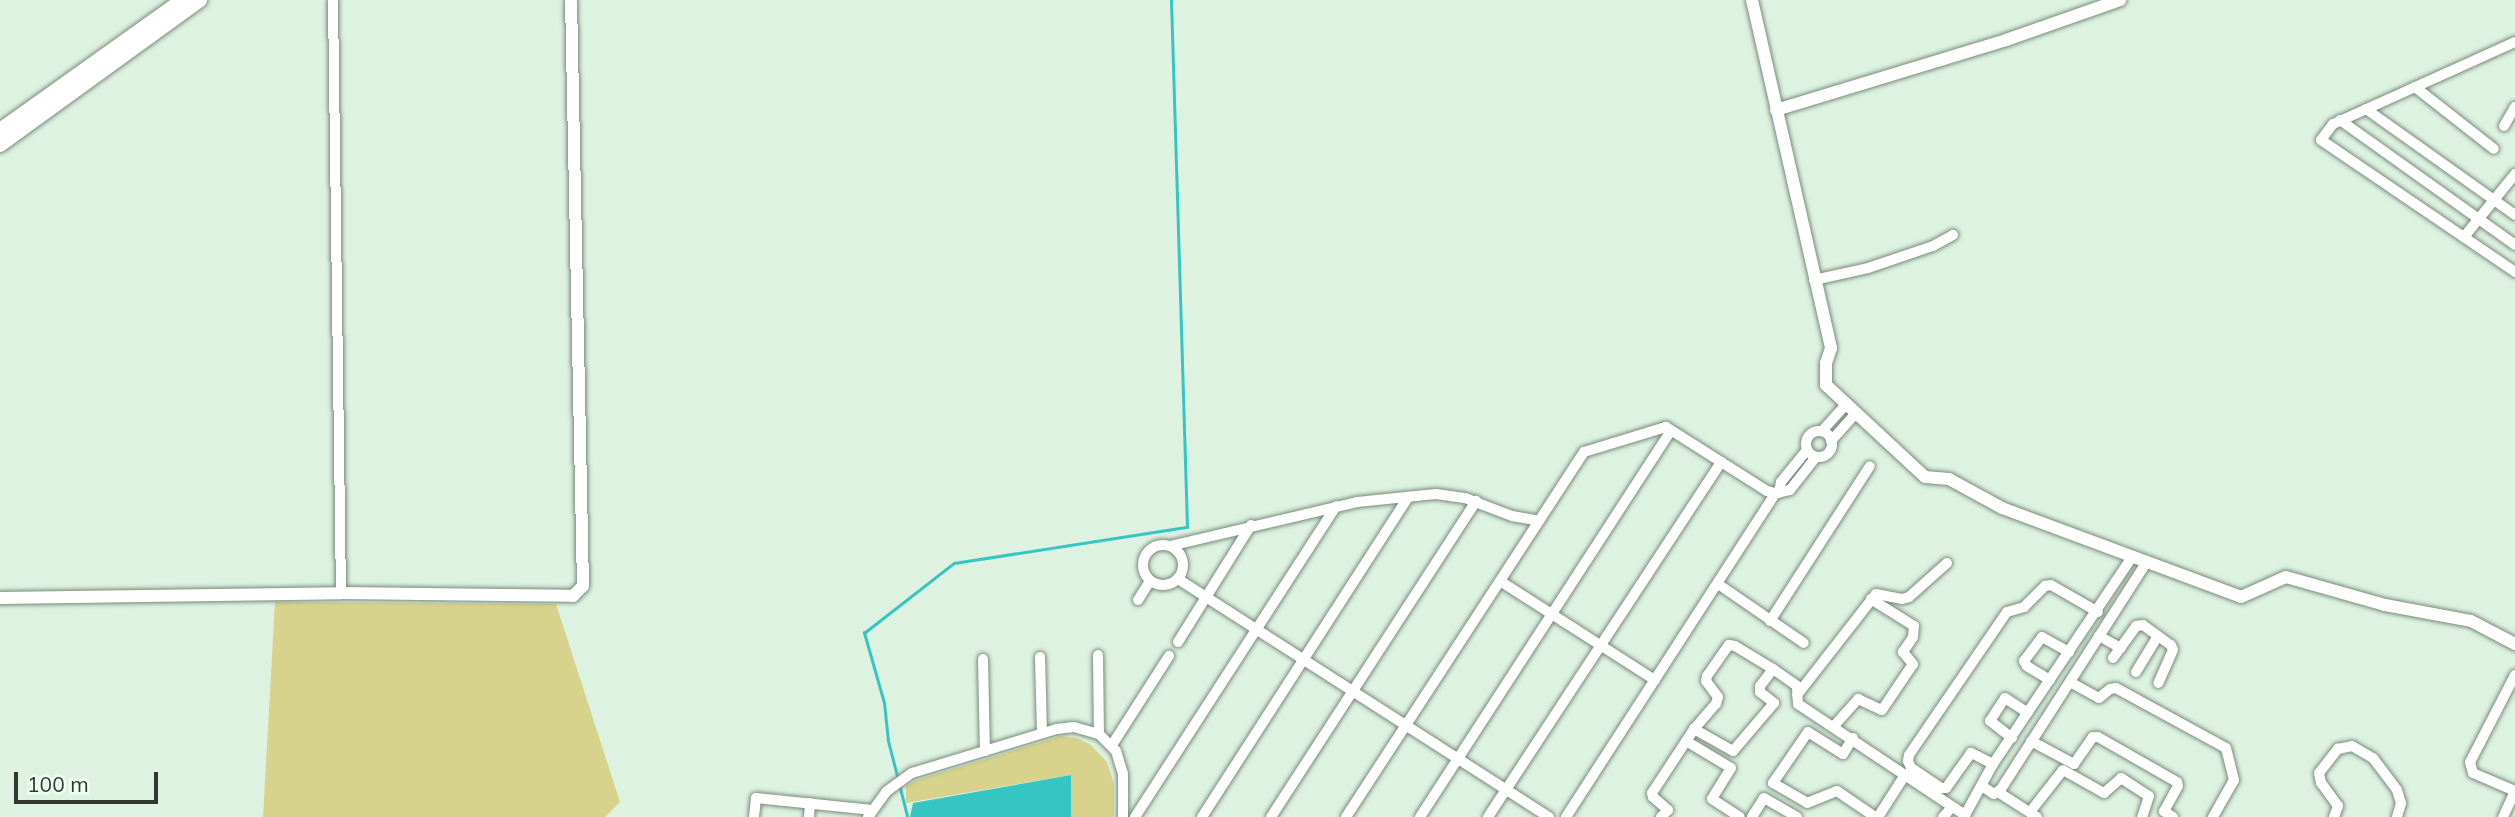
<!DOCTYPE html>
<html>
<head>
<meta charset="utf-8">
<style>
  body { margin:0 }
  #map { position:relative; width:2515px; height:817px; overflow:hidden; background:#def2e1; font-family:Mulish,sans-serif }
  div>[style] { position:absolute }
  .green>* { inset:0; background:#d7d38c }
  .water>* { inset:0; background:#35c6c4 }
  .stream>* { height:2.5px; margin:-1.25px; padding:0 1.25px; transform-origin:1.25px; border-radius:1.25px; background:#35c6c4 }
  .roads { filter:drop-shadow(0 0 2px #798b7b) drop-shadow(0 0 2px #798b7b) }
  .minor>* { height:10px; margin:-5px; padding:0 5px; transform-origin:5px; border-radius:5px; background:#fff }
  .minor>.ring { margin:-5px; padding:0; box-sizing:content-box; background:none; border:10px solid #fff; border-radius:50% }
  .tertiary>* { height:12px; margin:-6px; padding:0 6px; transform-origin:6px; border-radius:6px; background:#fff }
  .secondary>* { height:14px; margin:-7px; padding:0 7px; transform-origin:7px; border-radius:7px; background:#fff }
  span { translate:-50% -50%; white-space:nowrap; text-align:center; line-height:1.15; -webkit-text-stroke:6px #eefef0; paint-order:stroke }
  .scale { position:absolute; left:14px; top:772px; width:144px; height:32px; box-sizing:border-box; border:4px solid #2f3730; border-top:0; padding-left:9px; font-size:21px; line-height:24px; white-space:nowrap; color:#2f3730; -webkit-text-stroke:5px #eefef0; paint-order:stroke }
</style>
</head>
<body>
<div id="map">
  <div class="green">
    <i style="clip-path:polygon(275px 602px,556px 604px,620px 802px,605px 817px,263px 817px)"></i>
    <i style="clip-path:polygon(1061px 736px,1077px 738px,1091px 745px,1107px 762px,1114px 784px,1114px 817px,1071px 817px,1071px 775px,906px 803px,906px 786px,917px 780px)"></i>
  </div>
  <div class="water">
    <i style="clip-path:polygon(1071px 775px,1071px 817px,910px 817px,913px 803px)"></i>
  </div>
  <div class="stream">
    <i style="left:898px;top:780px;width:40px;rotate:-104.4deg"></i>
    <i style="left:888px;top:741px;width:38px;rotate:-96deg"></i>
    <i style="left:884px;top:703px;width:73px;rotate:-105.9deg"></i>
    <i style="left:864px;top:633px;width:114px;rotate:-37.9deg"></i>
    <i style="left:954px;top:563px;width:236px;rotate:-8.8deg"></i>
    <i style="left:1187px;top:527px;width:527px;rotate:-91.74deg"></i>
    <i style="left:900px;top:786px;width:32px;rotate:76deg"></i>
  </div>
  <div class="roads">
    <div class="minor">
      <i style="left:333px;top:0;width:593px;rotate:89.23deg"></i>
      <i style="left:2515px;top:42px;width:200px;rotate:155.7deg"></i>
      <i style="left:2333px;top:124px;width:20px;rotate:127deg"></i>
      <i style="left:2321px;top:140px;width:235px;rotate:34.2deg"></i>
      <i style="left:2415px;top:87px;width:100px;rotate:38.1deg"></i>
      <i style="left:2366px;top:109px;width:183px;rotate:35.4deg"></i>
      <i style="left:2340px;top:120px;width:215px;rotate:35.5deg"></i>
      <i style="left:2504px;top:126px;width:22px;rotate:-60deg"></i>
      <i style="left:2464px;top:237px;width:81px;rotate:-51deg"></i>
      <i style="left:1814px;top:280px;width:55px;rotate:-12.5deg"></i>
      <i style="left:1868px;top:268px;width:69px;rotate:-18.7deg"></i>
      <i style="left:1933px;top:246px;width:23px;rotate:-29deg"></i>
      <i class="ring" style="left:1806px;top:431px;width:16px;height:16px"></i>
      <i style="left:1822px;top:431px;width:36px;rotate:-48deg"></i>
      <i style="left:1831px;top:441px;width:38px;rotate:-48deg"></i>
      <i style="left:1779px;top:493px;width:11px;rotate:-80deg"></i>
      <i style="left:1781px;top:482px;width:41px;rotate:-50.9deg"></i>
      <i class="ring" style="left:1143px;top:545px;width:30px;height:30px"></i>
      <i style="left:1170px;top:546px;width:192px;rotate:-13.2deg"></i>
      <i style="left:1357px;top:502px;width:79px;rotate:-5.8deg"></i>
      <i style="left:1436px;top:494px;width:29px;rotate:8deg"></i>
      <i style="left:1465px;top:498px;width:50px;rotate:21deg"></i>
      <i style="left:1512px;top:516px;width:27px;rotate:10deg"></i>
      <i style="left:1178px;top:579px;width:441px;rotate:32.7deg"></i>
      <i style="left:1500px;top:581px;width:184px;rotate:32.6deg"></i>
      <i style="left:1718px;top:584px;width:104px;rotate:34.5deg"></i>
      <i style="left:1138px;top:600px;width:22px;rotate:-58deg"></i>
      <i style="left:1770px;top:621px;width:184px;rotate:-57.2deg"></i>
      <i style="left:2099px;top:636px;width:25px;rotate:29deg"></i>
      <i style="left:1178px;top:642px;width:138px;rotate:-58deg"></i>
      <i style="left:1098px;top:655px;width:79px;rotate:89.3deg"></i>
      <i style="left:1040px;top:657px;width:76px;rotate:88.5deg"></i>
      <i style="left:2113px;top:658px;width:39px;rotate:-54deg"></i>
      <i style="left:2136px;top:626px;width:7px;rotate:-8deg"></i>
      <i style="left:2143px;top:625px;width:34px;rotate:36deg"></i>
      <i style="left:2171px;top:645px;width:5px;rotate:68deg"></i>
      <i style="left:2173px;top:650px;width:36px;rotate:114deg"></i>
      <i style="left:983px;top:659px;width:92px;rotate:88.8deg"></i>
      <i style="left:1773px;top:669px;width:21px;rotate:127deg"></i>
      <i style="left:1760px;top:686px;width:6px;rotate:90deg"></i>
      <i style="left:1760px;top:692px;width:18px;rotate:38deg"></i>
      <i style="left:1774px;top:703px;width:63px;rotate:130.5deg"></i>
      <i style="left:1733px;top:751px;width:45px;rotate:-150.6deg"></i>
      <i style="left:1694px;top:729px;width:33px;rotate:-49deg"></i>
      <i style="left:1716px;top:704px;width:7px;rotate:-74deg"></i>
      <i style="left:1718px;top:697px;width:20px;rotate:-127deg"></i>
      <i style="left:1706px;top:681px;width:5px;rotate:-79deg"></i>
      <i style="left:1707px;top:676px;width:38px;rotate:-55deg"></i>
      <i style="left:1729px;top:645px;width:6px;rotate:9deg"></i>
      <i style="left:1735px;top:646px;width:44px;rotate:31.2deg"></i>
      <i style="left:1773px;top:669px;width:29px;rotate:35deg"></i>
      <i style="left:1797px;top:686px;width:18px;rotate:87deg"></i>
      <i style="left:1798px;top:704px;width:201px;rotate:33.6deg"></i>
      <i style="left:1965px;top:815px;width:58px;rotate:-61.2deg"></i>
      <i style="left:1993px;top:764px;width:249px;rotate:-56.1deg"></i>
      <i style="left:2136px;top:672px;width:42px;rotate:-58.6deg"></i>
      <i style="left:2515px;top:675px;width:98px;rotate:117.3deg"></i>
      <i style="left:2470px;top:762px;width:11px;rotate:75deg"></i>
      <i style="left:2473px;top:773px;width:46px;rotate:23.2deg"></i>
      <i style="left:2050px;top:680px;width:27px;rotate:-149deg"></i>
      <i style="left:2027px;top:666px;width:6px;rotate:-121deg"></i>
      <i style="left:2024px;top:661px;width:30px;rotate:-53deg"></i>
      <i style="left:2042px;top:637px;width:31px;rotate:29deg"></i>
      <i style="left:2070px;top:682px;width:33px;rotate:29deg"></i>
      <i style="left:2099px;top:698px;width:14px;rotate:-39deg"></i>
      <i style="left:2110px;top:689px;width:6px;rotate:-9deg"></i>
      <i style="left:2116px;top:688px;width:125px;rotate:28.6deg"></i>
      <i style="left:2226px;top:748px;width:33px;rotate:76deg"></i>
      <i style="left:2234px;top:780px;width:43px;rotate:119.6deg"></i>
      <i style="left:1797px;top:695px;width:128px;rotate:-52deg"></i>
      <i style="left:1876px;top:594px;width:26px;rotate:11deg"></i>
      <i style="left:1902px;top:599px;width:7px;rotate:-16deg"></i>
      <i style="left:1909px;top:597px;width:51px;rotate:-41.8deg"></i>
      <i style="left:1833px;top:727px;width:38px;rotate:-48deg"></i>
      <i style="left:1858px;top:699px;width:26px;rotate:25deg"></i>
      <i style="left:1882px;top:710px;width:55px;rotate:-56deg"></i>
      <i style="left:1913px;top:664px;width:16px;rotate:-130deg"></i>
      <i style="left:1903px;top:652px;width:18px;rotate:-56deg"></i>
      <i style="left:1913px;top:637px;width:11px;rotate:-85deg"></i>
      <i style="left:1914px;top:626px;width:51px;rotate:-147.9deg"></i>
      <i style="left:1853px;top:738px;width:19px;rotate:122deg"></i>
      <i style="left:1843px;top:754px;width:41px;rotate:-147.8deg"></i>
      <i style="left:1808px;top:732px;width:62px;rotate:124.5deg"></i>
      <i style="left:1773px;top:783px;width:39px;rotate:30deg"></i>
      <i style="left:1807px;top:803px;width:32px;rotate:-22deg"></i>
      <i style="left:1837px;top:791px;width:46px;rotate:34.4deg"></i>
      <i style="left:2012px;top:738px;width:28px;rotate:-142deg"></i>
      <i style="left:1990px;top:721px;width:27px;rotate:-57deg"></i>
      <i style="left:2005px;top:698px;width:27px;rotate:33deg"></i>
      <i style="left:1686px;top:741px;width:52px;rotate:31deg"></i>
      <i style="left:1731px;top:768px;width:36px;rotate:122deg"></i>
      <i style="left:1712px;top:799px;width:33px;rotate:33deg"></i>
      <i style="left:2031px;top:741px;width:49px;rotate:28.1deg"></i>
      <i style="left:2074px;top:764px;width:33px;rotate:-55deg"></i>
      <i style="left:2093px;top:737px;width:5px"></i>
      <i style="left:2098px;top:737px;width:91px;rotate:29.7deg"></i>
      <i style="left:2177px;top:782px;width:4px;rotate:76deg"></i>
      <i style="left:2178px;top:786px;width:29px;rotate:119deg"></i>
      <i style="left:2164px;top:811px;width:11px;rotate:34deg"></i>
      <i style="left:1112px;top:745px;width:106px;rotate:-57.4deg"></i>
      <i style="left:1993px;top:764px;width:25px;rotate:-153deg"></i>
      <i style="left:1971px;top:753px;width:43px;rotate:125.5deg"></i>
      <i style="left:1946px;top:788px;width:5px;rotate:180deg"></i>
      <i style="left:1941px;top:788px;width:36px;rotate:-146deg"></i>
      <i style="left:1911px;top:768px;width:8px;rotate:-113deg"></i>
      <i style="left:1908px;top:761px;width:6px;rotate:-81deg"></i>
      <i style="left:1909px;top:755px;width:173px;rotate:-55.6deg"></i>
      <i style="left:2007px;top:612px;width:18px;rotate:-16deg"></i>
      <i style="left:2024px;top:607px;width:30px;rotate:-45deg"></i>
      <i style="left:2045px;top:586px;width:6px;rotate:-9deg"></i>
      <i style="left:2051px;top:585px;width:54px;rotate:29.9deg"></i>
      <i style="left:1982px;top:786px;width:14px;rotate:34deg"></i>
      <i style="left:1994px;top:794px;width:9px;rotate:-36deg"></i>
      <i style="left:2001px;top:789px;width:270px;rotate:-57.3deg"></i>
      <i style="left:1998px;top:792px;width:46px;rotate:32.7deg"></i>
      <i style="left:2030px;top:812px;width:53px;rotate:-51.8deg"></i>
      <i style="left:2063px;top:770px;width:47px;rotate:29.3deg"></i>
      <i style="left:2104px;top:793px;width:23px;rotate:-41deg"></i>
      <i style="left:2121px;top:778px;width:33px;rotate:33deg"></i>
      <i style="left:2149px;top:796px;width:22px;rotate:108deg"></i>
      <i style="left:754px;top:817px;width:19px;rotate:-84deg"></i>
      <i style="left:756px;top:798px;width:117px;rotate:5.9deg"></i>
      <i style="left:809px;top:817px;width:14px;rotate:-86deg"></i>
      <i style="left:868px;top:817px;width:32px;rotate:-54deg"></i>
      <i style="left:887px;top:791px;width:31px;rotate:-36deg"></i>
      <i style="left:912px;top:773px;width:152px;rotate:-16.9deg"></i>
      <i style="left:1057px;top:729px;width:17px;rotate:-7deg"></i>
      <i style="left:1074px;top:727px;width:26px;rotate:16deg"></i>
      <i style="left:1099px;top:734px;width:24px;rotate:45deg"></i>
      <i style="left:1116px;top:751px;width:24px;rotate:73deg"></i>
      <i style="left:1123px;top:774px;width:43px;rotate:90deg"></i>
      <i style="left:1135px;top:817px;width:370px;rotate:-57.1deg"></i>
      <i style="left:1202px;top:817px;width:381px;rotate:-57.2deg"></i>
      <i style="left:1271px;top:817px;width:377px;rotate:-57deg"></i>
      <i style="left:1346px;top:817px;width:436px;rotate:-56.9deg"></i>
      <i style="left:1584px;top:452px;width:86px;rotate:-17deg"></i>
      <i style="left:1666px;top:427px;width:120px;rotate:32.4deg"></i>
      <i style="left:1767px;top:491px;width:9px;rotate:13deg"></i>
      <i style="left:1776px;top:493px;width:14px;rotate:-12deg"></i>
      <i style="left:1790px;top:490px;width:42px;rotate:-51.8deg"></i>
      <i style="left:1420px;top:817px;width:461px;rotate:-57deg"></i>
      <i style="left:1488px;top:817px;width:425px;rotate:-56.7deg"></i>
      <i style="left:1566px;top:817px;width:386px;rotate:-57.1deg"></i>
      <i style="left:1661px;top:817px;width:10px;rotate:-45deg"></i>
      <i style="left:1668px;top:810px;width:20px;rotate:-139deg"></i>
      <i style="left:1653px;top:797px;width:4px;rotate:-104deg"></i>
      <i style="left:1652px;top:793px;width:77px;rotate:-56.7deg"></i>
      <i style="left:1752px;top:817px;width:22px;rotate:-58deg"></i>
      <i style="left:1764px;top:798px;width:38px;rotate:30deg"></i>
      <i style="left:1878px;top:817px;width:50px;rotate:-57.3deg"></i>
      <i style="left:1943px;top:817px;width:13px;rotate:-48deg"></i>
      <i style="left:2334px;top:817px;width:12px;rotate:-70deg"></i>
      <i style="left:2338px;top:806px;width:29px;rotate:-126deg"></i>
      <i style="left:2321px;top:783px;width:10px;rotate:-101deg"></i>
      <i style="left:2319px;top:773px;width:31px;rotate:-52deg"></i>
      <i style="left:2338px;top:749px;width:14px;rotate:-12deg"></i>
      <i style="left:2352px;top:746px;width:24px;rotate:30deg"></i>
      <i style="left:2373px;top:758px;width:40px;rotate:53deg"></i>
      <i style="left:2397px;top:790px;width:14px;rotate:73deg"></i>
      <i style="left:2401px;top:803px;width:15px;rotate:106deg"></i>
      <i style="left:2503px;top:817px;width:29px;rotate:-65deg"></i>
    </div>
    <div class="tertiary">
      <i style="left:1752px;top:0;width:357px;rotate:77.2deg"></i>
      <i style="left:1831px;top:348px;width:16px;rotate:108deg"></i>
      <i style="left:1826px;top:363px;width:22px;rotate:90deg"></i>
      <i style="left:1826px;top:385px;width:135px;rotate:42.9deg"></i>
      <i style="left:1925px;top:477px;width:24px;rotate:5deg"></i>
      <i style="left:1949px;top:479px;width:60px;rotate:28.7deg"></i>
      <i style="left:2002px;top:508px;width:255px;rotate:20.4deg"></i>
      <i style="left:2241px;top:597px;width:49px;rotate:-24deg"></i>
      <i style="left:2286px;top:577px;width:103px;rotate:15.8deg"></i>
      <i style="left:2385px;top:605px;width:87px;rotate:10.5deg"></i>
      <i style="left:2471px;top:621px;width:50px;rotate:27.6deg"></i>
      <i style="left:1776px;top:110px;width:240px;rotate:-16.9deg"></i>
      <i style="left:2006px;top:40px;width:121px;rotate:-19.3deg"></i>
      <i style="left:0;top:598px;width:341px;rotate:-0.8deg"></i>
      <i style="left:341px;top:593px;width:232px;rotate:0.7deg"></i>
      <i style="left:573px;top:596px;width:14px;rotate:-45deg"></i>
      <i style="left:583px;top:586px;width:586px;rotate:-91.17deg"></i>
    </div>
    <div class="secondary">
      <i style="left:0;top:130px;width:224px;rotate:-35.5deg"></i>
      <i style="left:0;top:145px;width:247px;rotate:-35.9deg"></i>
    </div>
  </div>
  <div class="scale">100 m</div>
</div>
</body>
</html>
